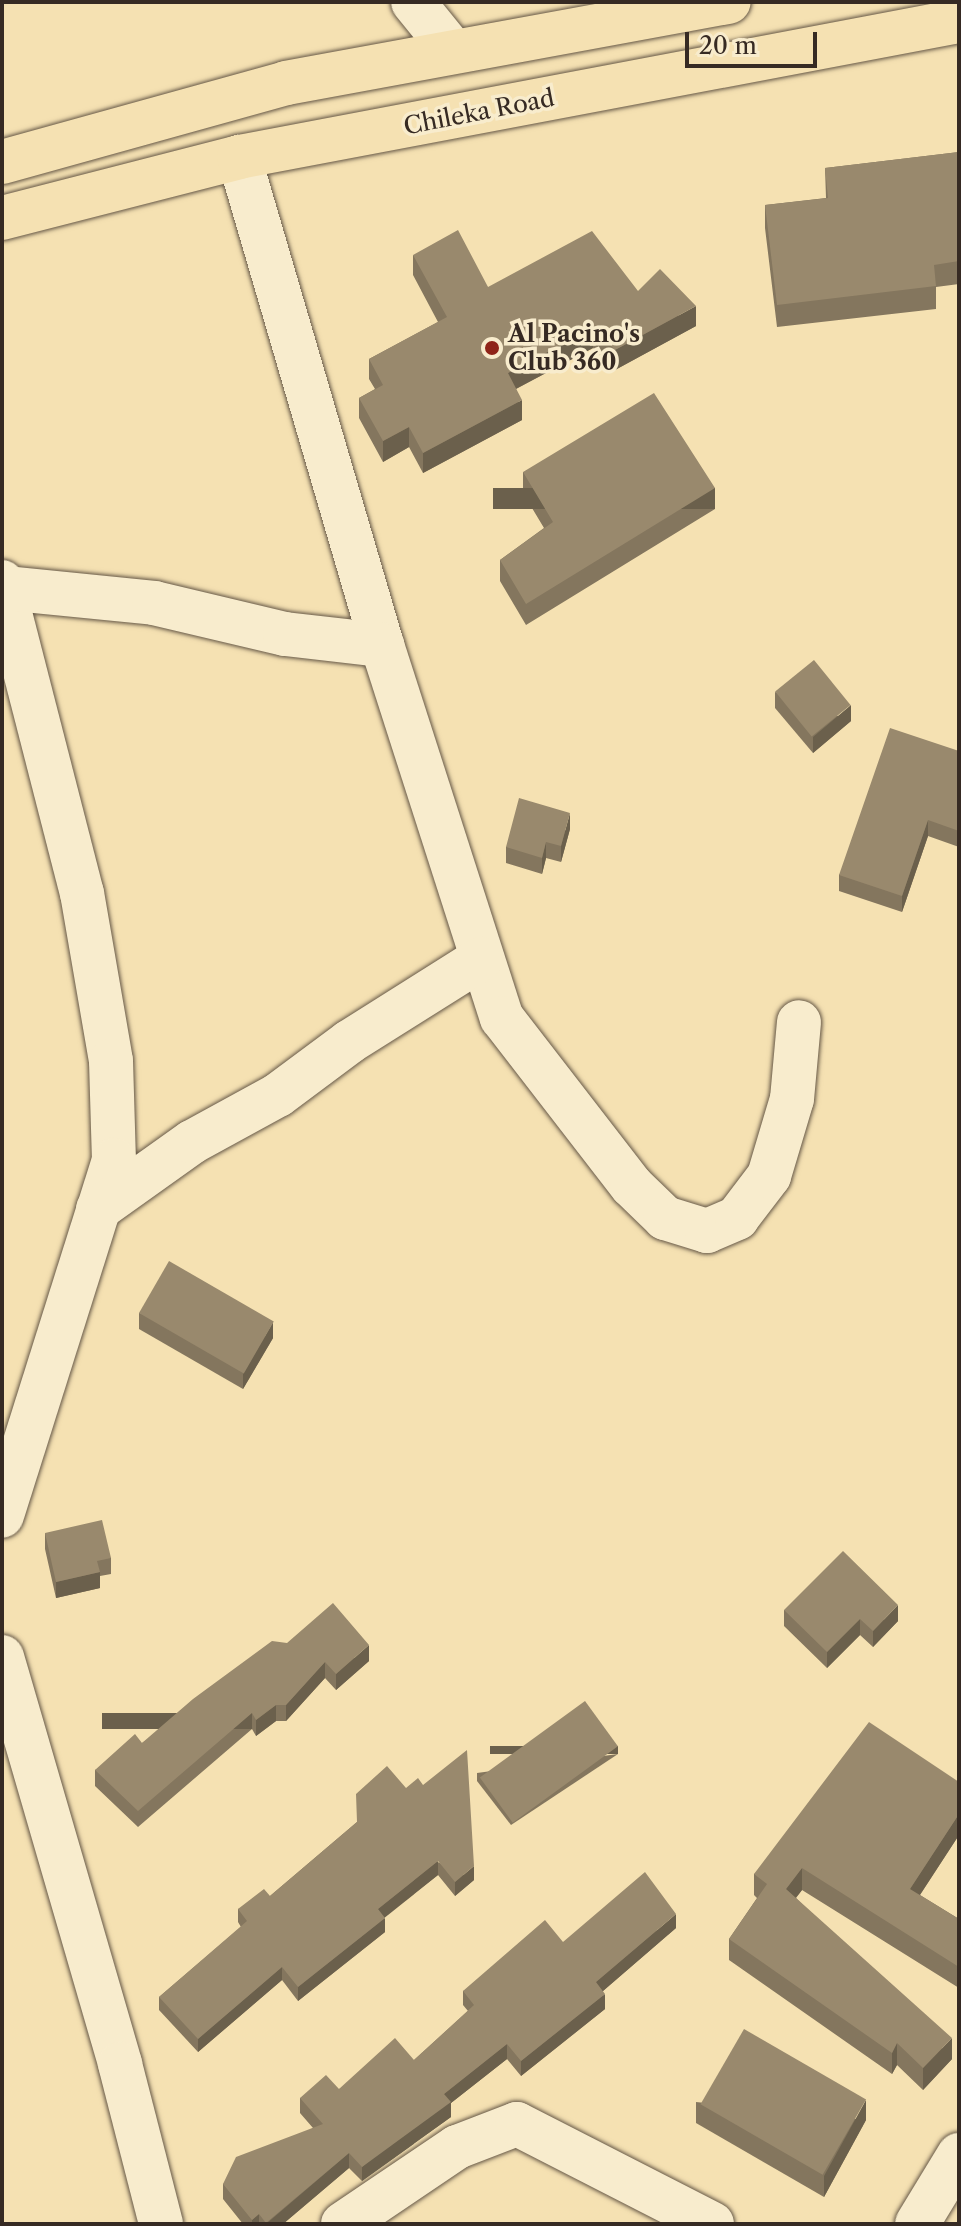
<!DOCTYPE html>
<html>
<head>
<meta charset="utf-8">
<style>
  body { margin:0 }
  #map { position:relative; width:961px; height:2226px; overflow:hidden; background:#f5e1b2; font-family:"Libre Caslon Text",serif }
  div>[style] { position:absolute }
  .roads { filter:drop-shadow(0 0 2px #665847) drop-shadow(0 0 2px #665847) }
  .street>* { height:44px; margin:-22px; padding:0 22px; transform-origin:22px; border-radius:22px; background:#f8eccd }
  .highway>* { height:44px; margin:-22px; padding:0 22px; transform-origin:22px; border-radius:22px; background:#f5e1b2 }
  .wall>* { inset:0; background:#84765e }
  .shaded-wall>* { inset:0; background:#6b604c; transform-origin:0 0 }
  .building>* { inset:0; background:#99896d; transform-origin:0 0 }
  .dots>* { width:22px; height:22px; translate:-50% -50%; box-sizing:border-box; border:4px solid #f8eccd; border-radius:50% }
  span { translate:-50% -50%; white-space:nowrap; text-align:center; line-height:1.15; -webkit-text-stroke:7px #f8eccd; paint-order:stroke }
  .street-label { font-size:24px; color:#362a23 }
  .poi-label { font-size:24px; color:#362a23; font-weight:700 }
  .left { translate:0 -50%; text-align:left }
  .frame { position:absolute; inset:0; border:4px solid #362a23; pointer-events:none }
  .scale { position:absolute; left:685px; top:32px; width:132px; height:36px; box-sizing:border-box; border:4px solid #362a23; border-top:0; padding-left:10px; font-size:24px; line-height:28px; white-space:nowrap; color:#362a23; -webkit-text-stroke:6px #f8eccd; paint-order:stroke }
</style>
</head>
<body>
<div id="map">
  <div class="roads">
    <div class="street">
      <i style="left:413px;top:2px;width:62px;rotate:50.9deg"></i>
      <i style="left:239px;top:157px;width:509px;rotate:73.67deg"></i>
      <i style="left:382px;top:645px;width:392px;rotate:72.2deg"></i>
      <i style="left:502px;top:1018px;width:212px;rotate:52.3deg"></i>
      <i style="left:632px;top:1186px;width:46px;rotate:44.1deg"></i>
      <i style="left:665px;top:1218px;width:44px;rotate:17.2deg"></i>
      <i style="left:707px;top:1231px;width:33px;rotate:-23deg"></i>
      <i style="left:737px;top:1218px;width:53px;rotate:-52.7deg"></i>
      <i style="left:769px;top:1176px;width:80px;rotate:-73.4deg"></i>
      <i style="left:792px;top:1099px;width:77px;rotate:-84.8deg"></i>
      <i style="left:2px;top:582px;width:321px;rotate:75.6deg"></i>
      <i style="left:82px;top:893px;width:170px;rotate:80.2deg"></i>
      <i style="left:111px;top:1061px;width:99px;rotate:88.3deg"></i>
      <i style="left:114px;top:1160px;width:373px;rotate:107.5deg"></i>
      <i style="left:5px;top:588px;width:150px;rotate:5.7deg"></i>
      <i style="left:154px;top:603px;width:135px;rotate:13.3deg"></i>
      <i style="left:285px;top:634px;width:98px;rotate:6.5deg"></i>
      <i style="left:98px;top:1209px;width:115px;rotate:-35.5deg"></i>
      <i style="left:192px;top:1142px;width:98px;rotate:-28.7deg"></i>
      <i style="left:278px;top:1095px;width:89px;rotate:-36.7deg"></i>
      <i style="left:349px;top:1042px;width:156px;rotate:-32.2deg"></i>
      <i style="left:2px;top:1657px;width:424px;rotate:73.8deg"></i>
      <i style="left:120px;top:2064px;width:165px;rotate:75.6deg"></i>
      <i style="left:343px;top:2224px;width:138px;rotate:-34deg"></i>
      <i style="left:457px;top:2147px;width:64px;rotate:-21deg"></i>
      <i style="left:517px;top:2124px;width:219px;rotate:27.1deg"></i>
      <i style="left:917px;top:2224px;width:81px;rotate:-58.7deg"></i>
    </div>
    <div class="highway">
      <i style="left:2px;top:162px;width:295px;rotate:-15.5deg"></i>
      <i style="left:286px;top:83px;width:450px;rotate:-10.4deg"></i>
      <i style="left:2px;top:218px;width:245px;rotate:-14.4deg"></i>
      <i style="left:239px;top:157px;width:733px;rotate:-10.7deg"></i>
    </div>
  </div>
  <div class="wall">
    <i style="clip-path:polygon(959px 152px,959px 284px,936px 287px,936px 309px,777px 327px,765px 228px,765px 205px,826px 198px,825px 168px)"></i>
    <i style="clip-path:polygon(413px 255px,488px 287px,638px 291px,696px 326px,615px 370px,593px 348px,516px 389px,522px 420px,423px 473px,409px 447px,383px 462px,359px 418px,359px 398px,375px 389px,369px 379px,369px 359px,438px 322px,413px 275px)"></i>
    <i style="clip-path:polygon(523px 472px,715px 509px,526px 625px,500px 581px,500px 560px,544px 528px,523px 493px)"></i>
    <i style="clip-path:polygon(775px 692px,851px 721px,813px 753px,775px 708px)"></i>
    <i style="clip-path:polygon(959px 751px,959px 847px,928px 836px,902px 912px,839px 891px,839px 875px)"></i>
    <i style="clip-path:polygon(570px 829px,561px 862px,546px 858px,542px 874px,506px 863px,506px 847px)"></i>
    <i style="clip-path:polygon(139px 1313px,273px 1338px,243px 1389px,139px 1329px)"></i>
    <i style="clip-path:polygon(45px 1533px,111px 1558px,111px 1574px,100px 1576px,100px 1588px,56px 1598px,45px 1549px)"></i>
    <i style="clip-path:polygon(784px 1610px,898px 1621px,873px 1647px,860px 1635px,827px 1668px,784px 1626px)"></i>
    <i style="clip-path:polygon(287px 1643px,369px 1661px,336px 1690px,325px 1678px,286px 1721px,276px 1721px,256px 1736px,252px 1729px,138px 1827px,95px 1786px,95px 1770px,142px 1743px)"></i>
    <i style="clip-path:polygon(618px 1754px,511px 1825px,477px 1781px,477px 1773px)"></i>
    <i style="clip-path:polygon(959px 1782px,959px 1835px,920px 1895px,959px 1919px,959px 1988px,802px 1890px,796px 1898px,952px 2059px,923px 2090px,897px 2065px,892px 2074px,729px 1960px,729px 1939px,757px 1898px,754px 1895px,754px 1874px)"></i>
    <i style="clip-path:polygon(357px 1822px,474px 1880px,455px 1896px,438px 1875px,384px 1917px,385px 1932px,298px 2001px,282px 1980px,198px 2052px,159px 2010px,159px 1997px,241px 1927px,238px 1922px,238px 1909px,270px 1896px)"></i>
    <i style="clip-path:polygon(676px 1928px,603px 1991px,605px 2009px,521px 2076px,507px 2059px,451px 2103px,451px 2117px,362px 2181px,349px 2168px,283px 2224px,243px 2224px,223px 2199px,223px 2184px,313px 2128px,300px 2113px,300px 2098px,339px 2089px,414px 2060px,468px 2011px,463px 2005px,463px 1991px,563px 1942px)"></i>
    <i style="clip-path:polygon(696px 2102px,866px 2120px,824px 2197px,696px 2123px)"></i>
  </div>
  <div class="shaded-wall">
    <i style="clip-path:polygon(696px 306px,696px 326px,615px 370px,615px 350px)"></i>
    <i style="clip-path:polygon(593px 328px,593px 348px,508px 393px,508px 373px)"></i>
    <i style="clip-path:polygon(522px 400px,522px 420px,423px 473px,423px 453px)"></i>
    <i style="clip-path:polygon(409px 427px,409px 447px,383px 462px,383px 441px)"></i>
    <i style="left:715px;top:488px;width:21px;height:222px;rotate:90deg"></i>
    <i style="clip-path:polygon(851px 705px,851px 721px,813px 753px,813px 737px)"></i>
    <i style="clip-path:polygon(570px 813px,570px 829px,561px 862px,561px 846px)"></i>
    <i style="clip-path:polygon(928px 820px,928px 836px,902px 912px,902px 896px)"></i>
    <i style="clip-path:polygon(546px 842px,546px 858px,542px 874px,542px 858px)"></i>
    <i style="clip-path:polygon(273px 1322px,273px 1338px,243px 1389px,243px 1374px)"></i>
    <i style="clip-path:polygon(100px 1572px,100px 1588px,56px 1598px,56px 1582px)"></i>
    <i style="clip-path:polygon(898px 1605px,898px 1621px,873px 1647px,873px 1631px)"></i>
    <i style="clip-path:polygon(860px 1619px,860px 1635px,827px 1668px,827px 1652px)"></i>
    <i style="clip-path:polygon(369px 1645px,369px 1661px,336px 1690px,336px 1674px)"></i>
    <i style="clip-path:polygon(325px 1662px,325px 1678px,286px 1721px,286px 1705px)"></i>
    <i style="clip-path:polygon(276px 1705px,276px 1721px,256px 1736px,256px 1720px)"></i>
    <i style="left:252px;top:1713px;width:16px;height:150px;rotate:90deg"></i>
    <i style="left:618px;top:1746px;width:8px;height:128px;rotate:90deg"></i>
    <i style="clip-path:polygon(959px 1814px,959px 1835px,910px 1910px,910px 1889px)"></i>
    <i style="clip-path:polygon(438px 1861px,438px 1875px,378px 1923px,378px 1909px)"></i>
    <i style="clip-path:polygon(474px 1866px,474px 1880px,455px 1896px,455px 1882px)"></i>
    <i style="clip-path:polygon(802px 1868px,802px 1890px,786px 1910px,786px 1889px)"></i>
    <i style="clip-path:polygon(676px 1914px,676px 1928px,596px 1997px,596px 1982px)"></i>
    <i style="clip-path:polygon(385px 1918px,385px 1932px,298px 2001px,298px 1987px)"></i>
    <i style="clip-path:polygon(282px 1967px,282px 1980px,198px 2052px,198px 2039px)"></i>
    <i style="clip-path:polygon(605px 1994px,605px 2009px,521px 2076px,521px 2061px)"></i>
    <i style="clip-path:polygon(952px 2038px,952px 2059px,923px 2090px,923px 2068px)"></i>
    <i style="clip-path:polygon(897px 2043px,897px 2065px,892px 2074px,892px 2053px)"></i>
    <i style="clip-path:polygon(507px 2044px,507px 2059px,451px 2103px,451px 2117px,362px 2181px,362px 2167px,444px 2094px)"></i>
    <i style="clip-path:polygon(866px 2100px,866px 2120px,824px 2197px,824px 2176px)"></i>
    <i style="clip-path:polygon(349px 2153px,349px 2168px,283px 2224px,266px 2224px)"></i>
    <i style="clip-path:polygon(259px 2214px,259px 2224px,252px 2224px,252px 2220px)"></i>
  </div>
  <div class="building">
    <i style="clip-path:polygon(959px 152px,959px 261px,934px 265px,936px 286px,777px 305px,765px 205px,828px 198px,825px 168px)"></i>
    <i style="clip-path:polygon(458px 230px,488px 287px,592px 231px,638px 291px,660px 269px,696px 306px,615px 350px,593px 328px,508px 373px,522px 400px,423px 453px,409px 427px,383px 441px,359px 398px,383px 385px,369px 359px,447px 317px,413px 255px)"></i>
    <i style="clip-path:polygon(654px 393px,715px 488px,526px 604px,500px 560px,553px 522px,523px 472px)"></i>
    <i style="left:814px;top:660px;width:58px;height:50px;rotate:51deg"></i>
    <i style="clip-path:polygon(890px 728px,959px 751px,959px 831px,928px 820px,902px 896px,839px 875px)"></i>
    <i style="clip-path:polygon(519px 798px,570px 813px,561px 846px,546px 842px,542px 858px,506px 847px)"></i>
    <i style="left:169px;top:1261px;width:121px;height:60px;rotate:30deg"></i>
    <i style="clip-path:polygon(102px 1520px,111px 1558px,97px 1561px,100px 1572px,56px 1582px,45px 1533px)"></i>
    <i style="clip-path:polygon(843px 1551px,898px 1605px,873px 1631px,860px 1619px,827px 1652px,784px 1610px)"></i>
    <i style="clip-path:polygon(333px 1603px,369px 1645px,336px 1674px,325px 1662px,286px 1705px,276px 1705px,256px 1720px,252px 1713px,138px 1811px,95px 1770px,135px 1734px,142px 1743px,193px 1699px,272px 1641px,287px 1643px)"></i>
    <i style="left:585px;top:1701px;width:56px;height:130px;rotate:54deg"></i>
    <i style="clip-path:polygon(869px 1722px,959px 1782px,959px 1814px,910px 1889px,959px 1919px,959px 1967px,802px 1868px,786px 1889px,952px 2038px,923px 2068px,897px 2043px,892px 2053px,729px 1939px,767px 1884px,754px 1874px)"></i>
    <i style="clip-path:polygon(467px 1750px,474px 1866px,455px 1882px,438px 1861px,378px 1909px,385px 1918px,298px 1987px,282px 1967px,198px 2039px,159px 1997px,247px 1921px,238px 1909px,264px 1889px,270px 1896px,357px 1822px,356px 1794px,387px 1766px,406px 1788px,418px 1778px,423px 1785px)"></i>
    <i style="clip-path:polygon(645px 1872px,676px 1914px,596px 1982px,605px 1994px,521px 2061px,507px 2044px,444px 2094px,451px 2102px,362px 2167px,349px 2153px,266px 2223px,259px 2214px,252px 2220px,223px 2184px,236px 2157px,323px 2124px,300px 2098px,326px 2075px,339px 2089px,395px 2038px,414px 2060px,474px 2005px,463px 1991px,545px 1920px,563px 1942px)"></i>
    <i style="left:744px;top:2029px;width:141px;height:87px;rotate:30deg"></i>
  </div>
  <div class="dots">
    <i style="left:492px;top:348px;background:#8f2418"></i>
  </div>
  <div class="street-label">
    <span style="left:479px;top:112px;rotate:-11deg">Chileka Road</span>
  </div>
  <div class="poi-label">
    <span class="left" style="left:508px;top:348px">Al Pacino's<br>Club 360</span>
  </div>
  <div class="frame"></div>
  <div class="scale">20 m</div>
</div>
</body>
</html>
